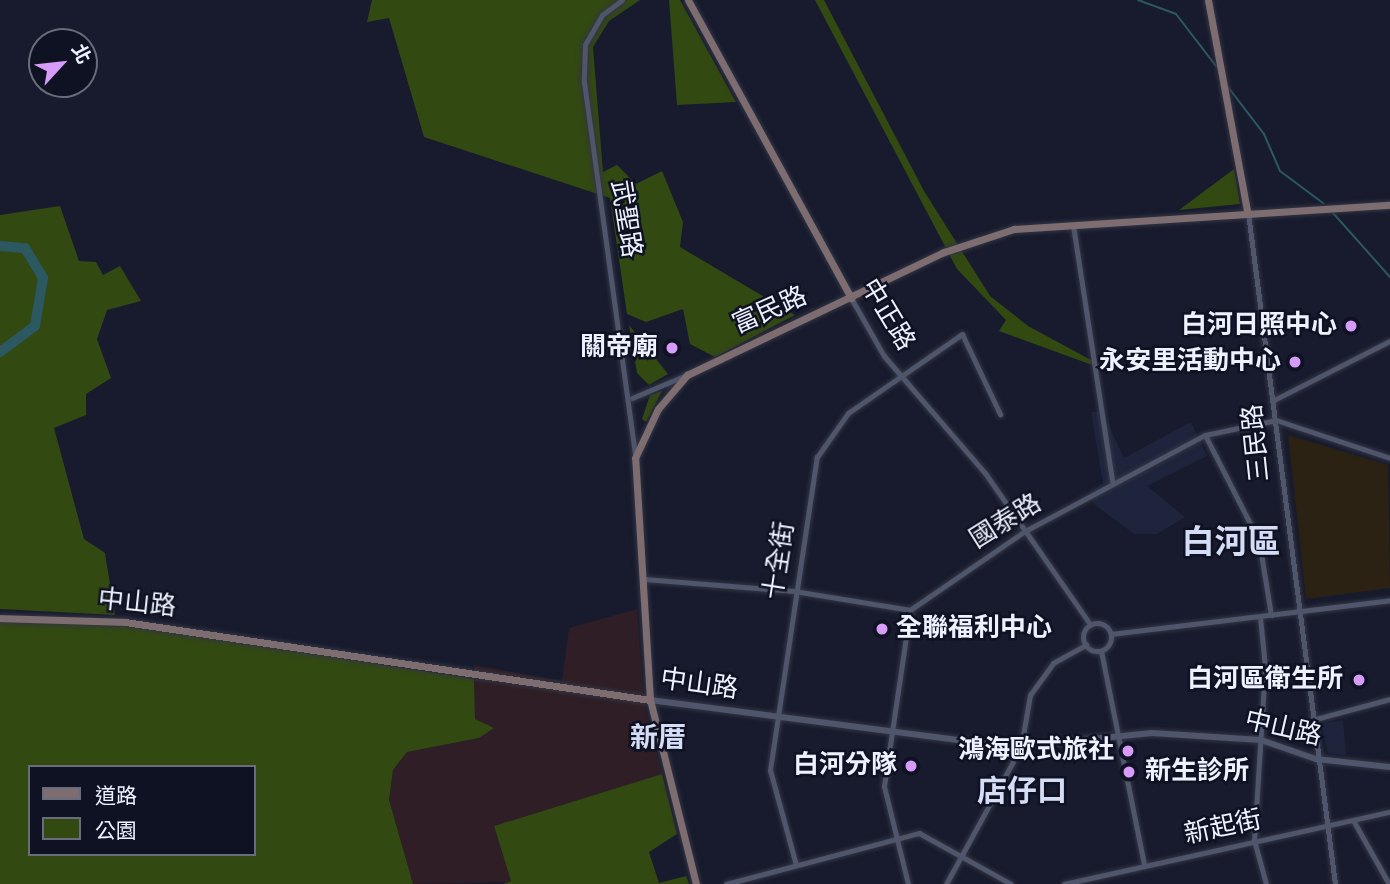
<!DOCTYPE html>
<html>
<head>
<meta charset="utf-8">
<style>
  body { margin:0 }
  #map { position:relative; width:1390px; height:884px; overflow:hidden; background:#171b2d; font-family:"Alegreya Sans","Noto Sans TC",sans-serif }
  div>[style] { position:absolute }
  .built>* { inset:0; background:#1e243c }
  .industrial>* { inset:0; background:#2f1e25 }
  .education>* { inset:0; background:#2c2213 }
  .green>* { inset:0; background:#334912 }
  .stream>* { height:2px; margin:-1px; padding:0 1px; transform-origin:1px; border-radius:1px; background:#2b5861 }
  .river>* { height:10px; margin:-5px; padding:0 5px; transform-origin:5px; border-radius:5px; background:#2b5861 }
  .roads { filter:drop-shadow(0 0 2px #333544) drop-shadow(0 0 2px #333544) }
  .minor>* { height:5px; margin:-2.5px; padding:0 2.5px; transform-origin:2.5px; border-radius:2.5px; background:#4f556a }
  .minor>.ring { margin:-2.5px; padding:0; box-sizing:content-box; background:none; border:5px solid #4f556a; border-radius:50% }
  .tertiary>* { height:6px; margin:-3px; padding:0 3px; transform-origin:3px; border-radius:3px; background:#4f556a }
  .secondary>* { height:7px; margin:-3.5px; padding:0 3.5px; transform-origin:3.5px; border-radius:3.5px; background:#7d6d71 }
  .dots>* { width:19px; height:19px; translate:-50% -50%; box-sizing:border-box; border:4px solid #0e1223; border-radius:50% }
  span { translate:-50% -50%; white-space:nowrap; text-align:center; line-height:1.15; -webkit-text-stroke:5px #0e1223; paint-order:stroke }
  .street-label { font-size:26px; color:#eef2ff }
  .poi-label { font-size:26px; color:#eef2ff; font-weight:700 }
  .right { translate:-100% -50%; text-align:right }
  .left { translate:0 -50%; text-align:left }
  .neighbourhood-label { font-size:28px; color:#d5ddf6; font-weight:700 }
  .quarter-label { font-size:30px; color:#d5ddf6; font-weight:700 }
  .district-label { font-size:33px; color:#d5ddf6; font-weight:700 }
  .legend { position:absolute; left:28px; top:765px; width:228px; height:91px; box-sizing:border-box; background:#0e1223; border:2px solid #686c7b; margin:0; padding:9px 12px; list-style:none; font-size:21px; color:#eef2ff }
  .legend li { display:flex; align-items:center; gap:14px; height:35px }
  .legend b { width:35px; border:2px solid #686c7b }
  .north { position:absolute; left:28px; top:28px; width:70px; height:70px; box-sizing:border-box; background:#0e1223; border:2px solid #686c7b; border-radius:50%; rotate:63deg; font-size:19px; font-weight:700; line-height:28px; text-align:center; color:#eef2ff }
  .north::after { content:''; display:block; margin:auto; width:24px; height:32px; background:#d79bf9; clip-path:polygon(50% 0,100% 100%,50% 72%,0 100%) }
</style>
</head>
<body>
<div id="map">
  <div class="built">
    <i style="clip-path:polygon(1102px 411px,1124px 458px,1191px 422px,1207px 456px,1147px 486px,1185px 517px,1157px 534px,1134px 534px,1094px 504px,1089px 493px,1103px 484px,1091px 412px)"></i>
    <i style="clip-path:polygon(1343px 720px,1346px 755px,1328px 753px,1321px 724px)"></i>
  </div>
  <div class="industrial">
    <i style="clip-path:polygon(637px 609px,644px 704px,662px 774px,494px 826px,511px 882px,413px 884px,389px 800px,393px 770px,407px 752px,479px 738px,494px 728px,475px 719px,474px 665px,562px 681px,569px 628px)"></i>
  </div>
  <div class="education">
    <i style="clip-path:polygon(1288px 435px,1388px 465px,1390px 588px,1306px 599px)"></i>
  </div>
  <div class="green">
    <i style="clip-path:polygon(372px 0,640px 0,609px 21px,593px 47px,603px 172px,617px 165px,636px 184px,662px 171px,683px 222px,680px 247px,795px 315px,715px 357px,690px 344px,683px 309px,646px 322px,627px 314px,610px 198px,424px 137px,389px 18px,367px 22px)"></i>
    <i style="clip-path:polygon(669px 0,680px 0,736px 102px,677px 105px)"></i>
    <i style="clip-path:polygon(815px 0,824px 0,924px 191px,990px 296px,1028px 326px,1117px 374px,999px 331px,1006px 320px,957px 269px)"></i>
    <i style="clip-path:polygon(1234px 169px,1240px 204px,1179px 210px)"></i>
    <i style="clip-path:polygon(60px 206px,79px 261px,96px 262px,103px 275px,120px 266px,141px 301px,107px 310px,97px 339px,111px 378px,86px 394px,86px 415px,54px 428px,84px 539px,105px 553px,115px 615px,0 609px,0 215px)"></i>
    <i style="clip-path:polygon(629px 325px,668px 374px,649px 385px,637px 373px)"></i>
    <i style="clip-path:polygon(662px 391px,646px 422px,642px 419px,650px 395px)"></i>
    <i style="clip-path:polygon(evenodd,0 618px,122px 624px,474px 679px,475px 719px,494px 728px,479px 738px,407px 752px,393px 770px,389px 800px,413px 884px,0 884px,0 618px,30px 767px,254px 767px,254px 854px,30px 854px,30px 767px)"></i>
    <i style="clip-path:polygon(662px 774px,677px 834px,649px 852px,659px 883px,686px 876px,689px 884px,503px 884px,511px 881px,494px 826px)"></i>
  </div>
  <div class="stream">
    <i style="left:1138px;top:0;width:40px;rotate:20.2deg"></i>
    <i style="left:1176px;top:14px;width:66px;rotate:52.4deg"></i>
    <i style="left:1228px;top:87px;width:59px;rotate:52.5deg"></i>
    <i style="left:1264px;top:134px;width:40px;rotate:66.6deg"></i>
    <i style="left:1280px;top:171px;width:54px;rotate:36.7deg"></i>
    <i style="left:1333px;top:213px;width:86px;rotate:48.3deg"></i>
  </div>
  <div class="river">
    <i style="left:0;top:246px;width:25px;rotate:5deg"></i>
    <i style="left:25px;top:248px;width:35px;rotate:59deg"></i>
    <i style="left:43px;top:278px;width:49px;rotate:99.5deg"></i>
    <i style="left:35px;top:326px;width:44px;rotate:143.4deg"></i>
  </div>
  <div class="roads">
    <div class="minor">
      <i style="left:622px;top:0;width:25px;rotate:143deg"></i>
      <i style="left:602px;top:15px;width:34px;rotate:120deg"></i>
      <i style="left:585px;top:45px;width:37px;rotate:92deg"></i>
      <i style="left:584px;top:82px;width:376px;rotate:82.2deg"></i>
      <i style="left:1248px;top:213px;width:677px;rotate:82.61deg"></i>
      <i style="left:1073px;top:225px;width:259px;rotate:81.3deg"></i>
      <i style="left:851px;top:298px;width:67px;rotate:60.4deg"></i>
      <i style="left:884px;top:356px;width:155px;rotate:49.2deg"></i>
      <i style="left:985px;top:473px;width:184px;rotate:55.2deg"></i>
      <i style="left:632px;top:398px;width:56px;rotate:-22.9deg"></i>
      <i style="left:1274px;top:400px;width:130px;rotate:-27deg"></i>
      <i style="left:1205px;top:435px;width:119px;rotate:63deg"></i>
      <i style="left:1259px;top:541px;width:75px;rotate:80.8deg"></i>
      <i style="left:644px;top:579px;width:150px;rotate:4.6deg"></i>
      <i style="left:794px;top:591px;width:118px;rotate:9.3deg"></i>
      <i style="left:1260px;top:617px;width:50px;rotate:84.3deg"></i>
      <i style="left:1265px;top:667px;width:173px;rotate:93.6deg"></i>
      <i style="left:1254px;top:840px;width:46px;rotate:74.7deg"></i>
      <i class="ring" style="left:1083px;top:623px;width:23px;height:23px"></i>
      <i style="left:1111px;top:634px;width:281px;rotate:-6.9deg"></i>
      <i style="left:1101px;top:651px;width:218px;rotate:78.6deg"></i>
      <i style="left:1312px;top:720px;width:81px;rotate:-15.1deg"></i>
      <i style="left:1354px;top:822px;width:71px;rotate:60.6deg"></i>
      <i style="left:796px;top:865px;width:98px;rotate:-105.3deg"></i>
      <i style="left:770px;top:770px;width:317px;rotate:-81.5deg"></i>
      <i style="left:817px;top:457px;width:54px;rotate:-54.8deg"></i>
      <i style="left:848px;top:413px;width:139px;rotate:-34.7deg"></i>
      <i style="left:962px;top:334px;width:89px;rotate:64.6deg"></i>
      <i style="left:726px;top:884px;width:200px;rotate:-14.8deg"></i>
      <i style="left:919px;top:833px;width:105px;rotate:29deg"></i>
      <i style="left:908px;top:884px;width:101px;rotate:-103.8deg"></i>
      <i style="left:884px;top:786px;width:178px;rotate:-81.6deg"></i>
      <i style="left:910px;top:610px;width:140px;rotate:-34.5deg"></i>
      <i style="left:1025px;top:531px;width:204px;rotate:-28.1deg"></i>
      <i style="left:1205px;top:435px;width:73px;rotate:-11.9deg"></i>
      <i style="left:1276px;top:420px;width:120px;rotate:18.4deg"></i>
      <i style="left:946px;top:884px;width:156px;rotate:-61.3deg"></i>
      <i style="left:1021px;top:747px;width:53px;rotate:-80.2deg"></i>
      <i style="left:1030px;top:695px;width:39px;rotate:-54deg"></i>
      <i style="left:1053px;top:663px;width:38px;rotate:-29deg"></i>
      <i style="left:1064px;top:884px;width:334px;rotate:-12.5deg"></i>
    </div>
    <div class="tertiary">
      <i style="left:650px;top:700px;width:363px;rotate:7.4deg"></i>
      <i style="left:1010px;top:747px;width:143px;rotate:-5.6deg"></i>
      <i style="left:1152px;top:733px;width:109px;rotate:3.7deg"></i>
      <i style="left:1261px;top:740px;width:58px;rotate:19.1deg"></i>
      <i style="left:1316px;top:759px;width:74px;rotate:6.2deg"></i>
    </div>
    <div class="secondary">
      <i style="left:688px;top:0;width:340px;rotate:61.3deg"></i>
      <i style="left:1208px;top:0;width:214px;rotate:79.5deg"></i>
      <i style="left:0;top:618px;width:125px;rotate:1.8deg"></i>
      <i style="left:125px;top:622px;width:531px;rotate:8.45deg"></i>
      <i style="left:696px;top:884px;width:190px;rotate:-104deg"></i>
      <i style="left:650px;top:700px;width:242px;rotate:-93.5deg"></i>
      <i style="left:635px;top:458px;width:54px;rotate:-64.9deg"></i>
      <i style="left:658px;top:409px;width:45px;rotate:-49.5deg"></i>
      <i style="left:687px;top:375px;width:285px;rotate:-25.6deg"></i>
      <i style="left:944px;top:252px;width:74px;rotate:-18.2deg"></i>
      <i style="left:1014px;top:229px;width:377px;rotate:-3.7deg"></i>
    </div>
  </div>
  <div class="dots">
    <i style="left:1351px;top:326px;background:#d79bf9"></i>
    <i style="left:672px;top:348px;background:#d79bf9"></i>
    <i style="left:1295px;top:362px;background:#d79bf9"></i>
    <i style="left:882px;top:629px;background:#d79bf9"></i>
    <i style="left:1359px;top:680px;background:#d79bf9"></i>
    <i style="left:1128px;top:751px;background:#d79bf9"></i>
    <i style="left:911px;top:766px;background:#d79bf9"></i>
    <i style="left:1129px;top:772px;background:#d79bf9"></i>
  </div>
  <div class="street-label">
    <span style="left:625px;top:219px;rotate:81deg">武聖路</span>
    <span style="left:770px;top:311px;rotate:-24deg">富民路</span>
    <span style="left:887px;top:315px;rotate:59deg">中正路</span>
    <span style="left:1257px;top:443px;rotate:-96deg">三民路</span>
    <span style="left:1006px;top:522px;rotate:-32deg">國泰路</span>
    <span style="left:780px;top:561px;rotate:-81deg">十全街</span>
    <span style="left:137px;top:604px;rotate:6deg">中山路</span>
    <span style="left:699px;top:685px;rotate:8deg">中山路</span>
    <span style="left:1283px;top:729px;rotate:13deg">中山路</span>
    <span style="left:1223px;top:828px;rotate:-12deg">新起街</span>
  </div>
  <div class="poi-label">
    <span class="right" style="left:1337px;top:326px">白河日照中心</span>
    <span class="right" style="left:658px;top:348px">關帝廟</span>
    <span class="right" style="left:1281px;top:362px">永安里活動中心</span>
    <span class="left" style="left:896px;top:629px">全聯福利中心</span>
    <span class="right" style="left:1343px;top:680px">白河區衛生所</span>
    <span class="right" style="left:1114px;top:751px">鴻海歐式旅社</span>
    <span class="right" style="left:897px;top:766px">白河分隊</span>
    <span class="left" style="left:1145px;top:772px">新生診所</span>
  </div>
  <div class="neighbourhood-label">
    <span style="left:658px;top:739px">新厝</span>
  </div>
  <div class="quarter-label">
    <span style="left:1022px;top:792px">店仔口</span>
  </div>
  <div class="district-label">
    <span style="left:1231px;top:544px">白河區</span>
  </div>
  <ul class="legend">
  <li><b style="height:9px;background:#7d6d71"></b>道路</li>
  <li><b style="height:19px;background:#334912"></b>公園</li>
  </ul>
  <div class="north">北</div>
</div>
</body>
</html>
